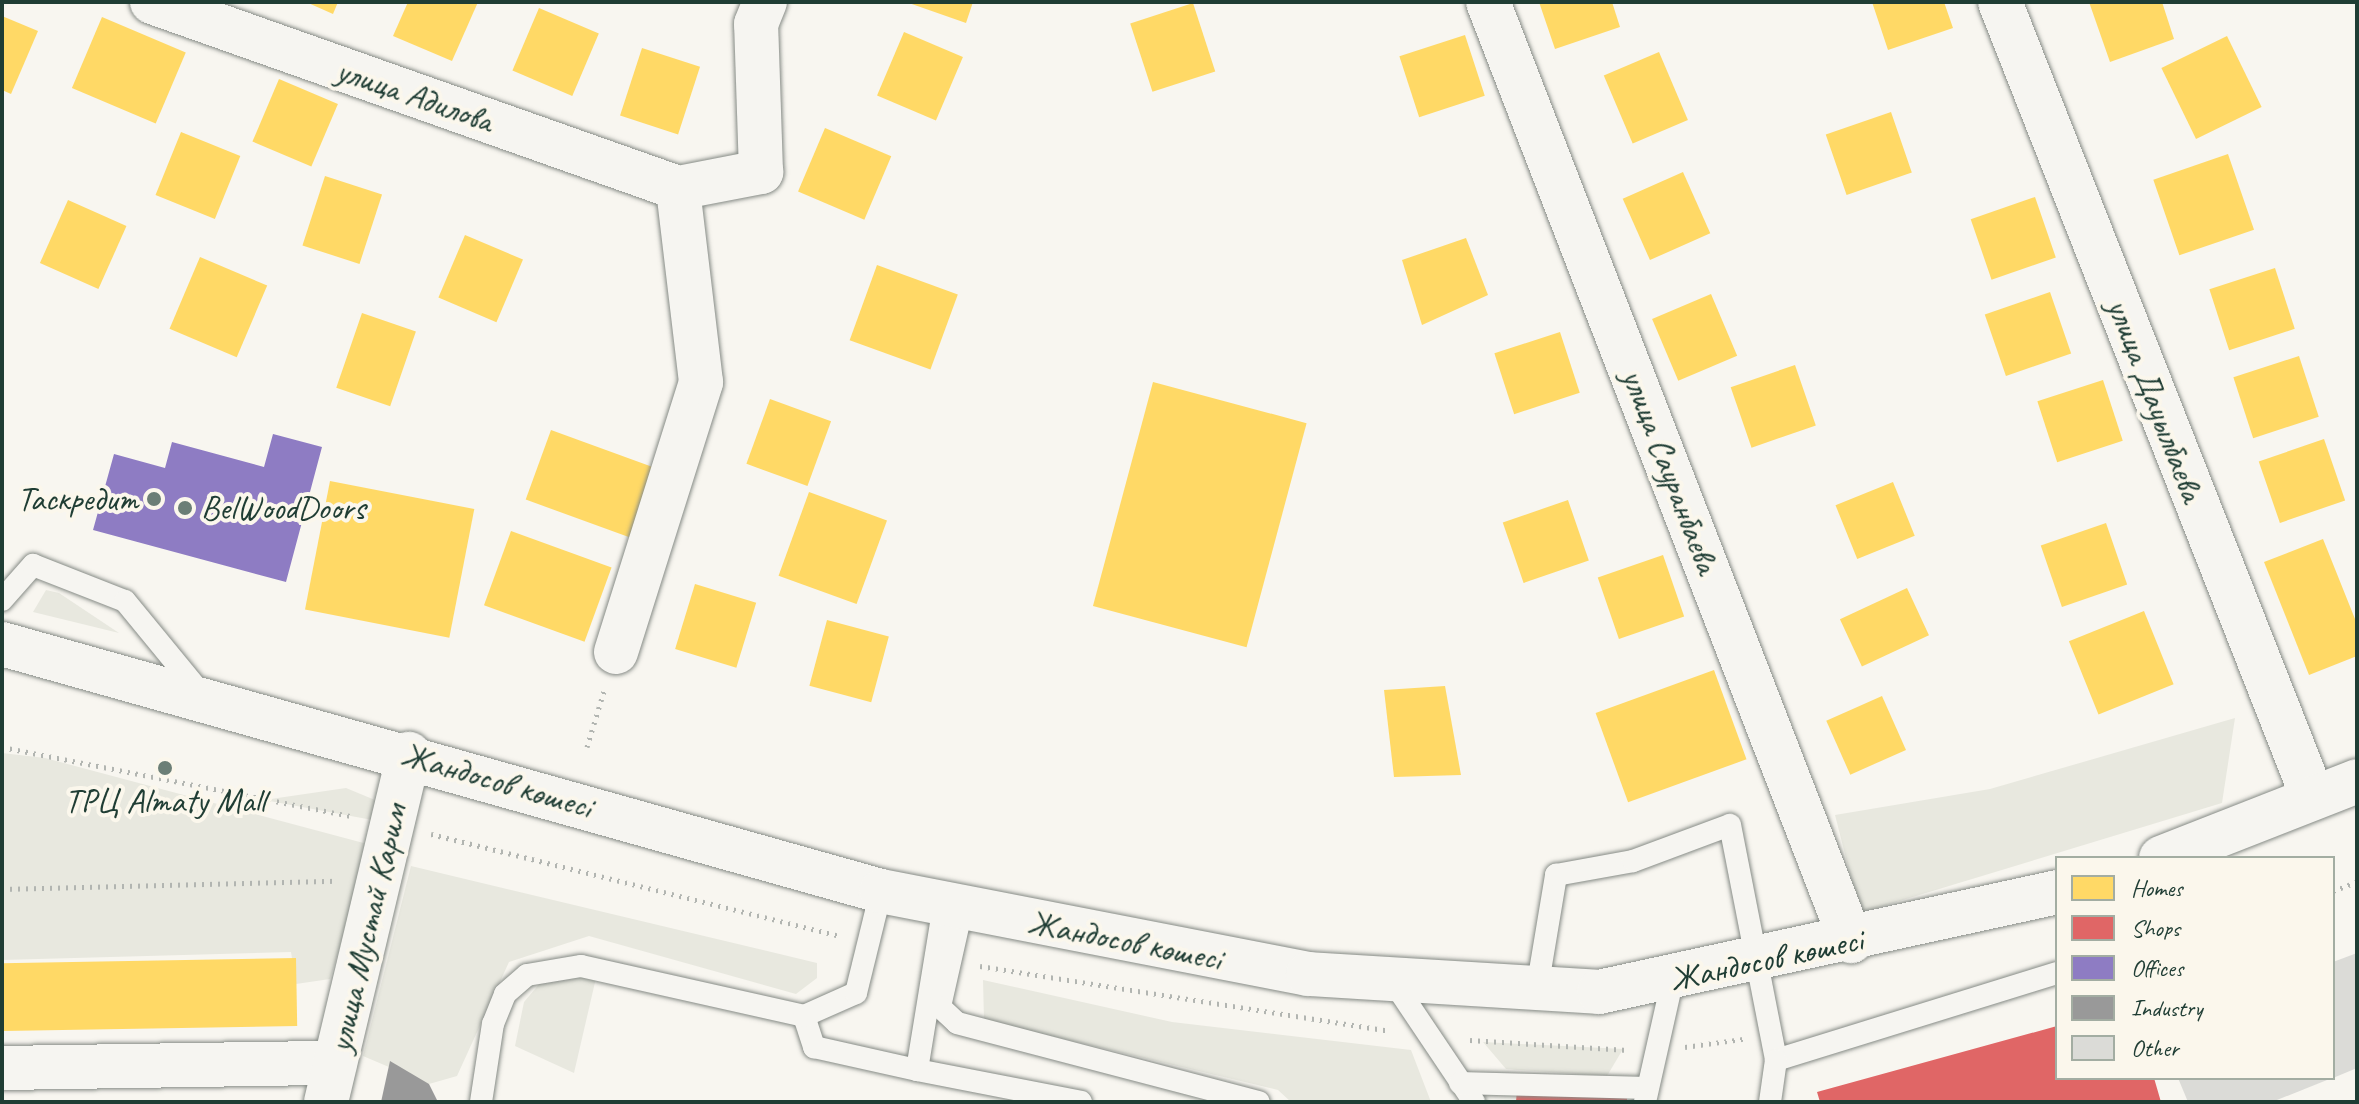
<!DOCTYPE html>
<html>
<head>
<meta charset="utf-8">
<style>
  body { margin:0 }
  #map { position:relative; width:2359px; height:1104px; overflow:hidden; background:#f8f6f0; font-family:Caveat,sans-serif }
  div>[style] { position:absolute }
  .green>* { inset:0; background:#e8e8df }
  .homes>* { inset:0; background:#ffd966; transform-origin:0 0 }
  .shops>* { inset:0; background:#e06666 }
  .offices>* { inset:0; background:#8e7cc3 }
  .industry>* { inset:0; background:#999 }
  .building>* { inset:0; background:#dbdbd7 }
  .path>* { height:5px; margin-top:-2.5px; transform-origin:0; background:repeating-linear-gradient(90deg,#b2b5b1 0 2px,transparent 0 8px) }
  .roads { filter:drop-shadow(0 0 2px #868b86) drop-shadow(0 0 2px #868b86) }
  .service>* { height:22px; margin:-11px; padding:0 11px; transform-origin:11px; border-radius:11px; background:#f6f5f1 }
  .minor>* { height:44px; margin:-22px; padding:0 22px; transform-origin:22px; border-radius:22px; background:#f6f5f1 }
  .primary>* { height:44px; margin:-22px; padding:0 22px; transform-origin:22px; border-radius:22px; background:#f6f5f1 }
  .dots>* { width:22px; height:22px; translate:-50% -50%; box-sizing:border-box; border:4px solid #fbf7ec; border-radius:50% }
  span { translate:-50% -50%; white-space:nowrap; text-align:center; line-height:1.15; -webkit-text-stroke:8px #fbf7ec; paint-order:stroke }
  .street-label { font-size:34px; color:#1f3d34 }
  .poi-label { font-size:34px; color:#1f3d34 }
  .right { translate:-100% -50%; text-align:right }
  .left { translate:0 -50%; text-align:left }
  .frame { position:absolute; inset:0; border:4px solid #1f3d34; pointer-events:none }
  .legend { position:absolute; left:2055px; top:856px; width:280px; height:224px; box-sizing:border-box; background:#fbf7ec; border:2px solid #a3ada2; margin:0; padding:10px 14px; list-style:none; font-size:24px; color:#1f3d34 }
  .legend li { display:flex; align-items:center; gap:16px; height:40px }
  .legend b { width:40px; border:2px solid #a3ada2 }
</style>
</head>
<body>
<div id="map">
  <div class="green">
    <i style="clip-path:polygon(46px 590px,59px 593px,119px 633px,33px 612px)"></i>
    <i style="clip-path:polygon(2235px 718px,2222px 803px,1860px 913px,1835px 815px,1990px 789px)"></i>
    <i style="clip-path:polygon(2px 753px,45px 758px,371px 845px,330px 979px,296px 984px,291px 952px,2px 960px)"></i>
    <i style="clip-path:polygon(346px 788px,375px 800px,378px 821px,264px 800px)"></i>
    <i style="clip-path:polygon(411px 866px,817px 963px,817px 978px,796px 994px,589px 936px,509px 962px,457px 1076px,429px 1084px,363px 1056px)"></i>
    <i style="clip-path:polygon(546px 976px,596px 978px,574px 1073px,515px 1046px,524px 1002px)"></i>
    <i style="clip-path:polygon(983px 980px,1172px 1022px,1411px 1050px,1431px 1102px,1291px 1102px,1278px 1090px,984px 1020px)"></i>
    <i style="clip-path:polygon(1483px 1042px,1623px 1049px,1607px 1076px,1506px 1069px)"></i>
  </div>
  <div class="homes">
    <i style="clip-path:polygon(306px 2px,338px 2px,333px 14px)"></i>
    <i style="clip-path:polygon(408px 2px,478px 2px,452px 61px,393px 36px)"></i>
    <i style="clip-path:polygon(906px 2px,973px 2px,966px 23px)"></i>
    <i style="clip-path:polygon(1539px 2px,1612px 2px,1620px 27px,1555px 49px)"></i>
    <i style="clip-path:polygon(1872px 2px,1944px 2px,1953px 28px,1888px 50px)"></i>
    <i style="clip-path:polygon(2089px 2px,2162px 2px,2174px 39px,2110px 62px)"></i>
    <i style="left:1193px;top:3px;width:72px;height:66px;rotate:72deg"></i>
    <i style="left:539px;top:8px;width:65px;height:68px;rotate:23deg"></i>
    <i style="clip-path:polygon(2px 16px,38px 31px,11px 94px,2px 90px)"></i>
    <i style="left:102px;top:17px;width:91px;height:77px;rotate:23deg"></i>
    <i style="left:904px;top:32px;width:64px;height:69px;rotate:23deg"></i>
    <i style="left:1465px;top:35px;width:64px;height:69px;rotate:72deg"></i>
    <i style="left:2227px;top:36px;width:79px;height:73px;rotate:64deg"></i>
    <i style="left:642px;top:48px;width:61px;height:71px;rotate:18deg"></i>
    <i style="left:1659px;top:52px;width:74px;height:60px;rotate:67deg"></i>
    <i style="left:279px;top:79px;width:64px;height:68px;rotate:23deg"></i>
    <i style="left:1891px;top:112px;width:64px;height:69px;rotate:71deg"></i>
    <i style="left:825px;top:128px;width:72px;height:69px;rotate:23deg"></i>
    <i style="left:181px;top:132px;width:64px;height:68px;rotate:22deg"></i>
    <i style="left:2228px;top:154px;width:80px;height:79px;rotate:71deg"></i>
    <i style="left:1683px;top:172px;width:67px;height:66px;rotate:66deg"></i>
    <i style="left:325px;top:176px;width:60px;height:73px;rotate:18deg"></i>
    <i style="left:2035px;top:197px;width:64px;height:68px;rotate:71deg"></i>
    <i style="left:68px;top:200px;width:64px;height:69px;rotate:24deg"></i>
    <i style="left:465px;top:235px;width:63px;height:68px;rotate:23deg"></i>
    <i style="clip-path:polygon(1466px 238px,1488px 295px,1422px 325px,1402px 260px)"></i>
    <i style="left:200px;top:257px;width:73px;height:78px;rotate:23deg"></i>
    <i style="left:877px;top:265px;width:86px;height:80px;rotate:20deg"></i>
    <i style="left:2275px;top:268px;width:64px;height:69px;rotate:72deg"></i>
    <i style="left:2050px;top:292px;width:65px;height:69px;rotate:71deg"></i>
    <i style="left:1711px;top:294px;width:67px;height:64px;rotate:67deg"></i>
    <i style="left:362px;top:313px;width:57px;height:79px;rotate:19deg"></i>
    <i style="left:1560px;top:332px;width:64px;height:69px;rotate:72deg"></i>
    <i style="left:2299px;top:356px;width:64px;height:69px;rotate:72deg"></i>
    <i style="left:1795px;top:365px;width:64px;height:68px;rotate:71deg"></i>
    <i style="left:2103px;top:380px;width:64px;height:69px;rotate:72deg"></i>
    <i style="left:1153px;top:382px;width:159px;height:232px;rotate:15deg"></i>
    <i style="left:770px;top:399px;width:65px;height:69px;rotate:20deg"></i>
    <i style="left:551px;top:430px;width:114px;height:74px;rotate:20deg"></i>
    <i style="left:2324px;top:439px;width:65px;height:69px;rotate:71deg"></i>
    <i style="left:330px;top:481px;width:147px;height:131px;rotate:11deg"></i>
    <i style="left:1893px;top:482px;width:58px;height:62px;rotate:68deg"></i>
    <i style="left:809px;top:492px;width:83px;height:89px;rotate:20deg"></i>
    <i style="left:1568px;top:500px;width:64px;height:69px;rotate:71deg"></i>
    <i style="left:2106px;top:523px;width:65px;height:69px;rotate:71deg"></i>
    <i style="left:511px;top:531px;width:107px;height:79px;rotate:20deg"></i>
    <i style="clip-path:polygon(2323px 539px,2357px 624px,2357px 656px,2309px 675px,2264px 562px)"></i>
    <i style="left:1663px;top:555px;width:65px;height:69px;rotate:71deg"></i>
    <i style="left:695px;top:584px;width:64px;height:68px;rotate:17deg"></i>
    <i style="left:1907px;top:588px;width:52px;height:74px;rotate:65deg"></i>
    <i style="left:2144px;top:611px;width:79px;height:81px;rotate:68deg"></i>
    <i style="left:827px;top:620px;width:64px;height:68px;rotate:15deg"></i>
    <i style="left:1714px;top:670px;width:95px;height:126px;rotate:70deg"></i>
    <i style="clip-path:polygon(1445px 686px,1461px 775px,1394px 777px,1384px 690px)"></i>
    <i style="left:1882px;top:696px;width:59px;height:61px;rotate:66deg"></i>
    <i style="left:296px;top:958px;width:68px;height:294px;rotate:89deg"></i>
  </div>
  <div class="shops">
    <i style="clip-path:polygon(2057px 1026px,2057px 1078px,2154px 1078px,2161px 1102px,1820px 1102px,1817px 1092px)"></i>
    <i style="clip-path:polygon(1517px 1089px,1627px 1097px,1627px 1102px,1516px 1102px)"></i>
  </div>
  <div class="offices">
    <i style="clip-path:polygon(273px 434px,322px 447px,286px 582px,93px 530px,114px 454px,165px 468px,172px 442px,264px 467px)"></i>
  </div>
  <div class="industry">
    <i style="clip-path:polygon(390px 1061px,429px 1084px,438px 1102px,381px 1102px)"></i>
  </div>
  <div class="building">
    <i style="clip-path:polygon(2357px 953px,2357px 1068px,2333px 1078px,2333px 962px)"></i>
    <i style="clip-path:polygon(2178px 1078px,2332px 1078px,2272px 1102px,2188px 1102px)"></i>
  </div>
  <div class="path">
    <i style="left:2px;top:747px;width:356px;rotate:11.2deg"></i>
    <i style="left:587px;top:747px;width:59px;rotate:-73.1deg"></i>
    <i style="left:431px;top:834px;width:422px;rotate:14deg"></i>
    <i style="left:2px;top:889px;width:335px;rotate:-1.4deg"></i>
    <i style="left:2333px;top:891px;width:26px;rotate:-21deg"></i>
    <i style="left:980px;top:966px;width:414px;rotate:9deg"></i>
    <i style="left:1470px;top:1040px;width:158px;rotate:3.6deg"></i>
    <i style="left:1685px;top:1047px;width:59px;rotate:-7.9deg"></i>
  </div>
  <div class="roads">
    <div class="service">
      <i style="left:2px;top:600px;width:47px;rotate:-48.5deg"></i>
      <i style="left:33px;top:565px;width:99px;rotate:21.4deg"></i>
      <i style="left:125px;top:601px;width:123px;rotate:50.6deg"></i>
      <i style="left:944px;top:905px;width:167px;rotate:99.3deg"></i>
      <i style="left:917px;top:1070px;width:167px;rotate:11deg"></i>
      <i style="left:962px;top:909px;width:100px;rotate:102.7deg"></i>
      <i style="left:940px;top:1007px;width:23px;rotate:43deg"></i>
      <i style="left:957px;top:1023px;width:312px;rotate:14.7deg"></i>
      <i style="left:1392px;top:980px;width:147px;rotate:56.1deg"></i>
      <i style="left:1537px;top:989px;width:116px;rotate:-80.5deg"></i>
      <i style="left:1556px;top:875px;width:78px;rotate:-10.3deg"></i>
      <i style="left:1633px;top:861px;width:103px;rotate:-20.4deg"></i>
      <i style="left:1730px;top:825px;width:239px;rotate:78.9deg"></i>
      <i style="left:1776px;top:1060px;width:294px;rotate:-17.2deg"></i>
      <i style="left:804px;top:1016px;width:33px;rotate:72deg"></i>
      <i style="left:814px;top:1047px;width:106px;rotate:12.6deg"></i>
      <i style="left:1460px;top:1083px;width:186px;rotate:1.5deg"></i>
      <i style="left:481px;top:1102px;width:79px;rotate:-81.3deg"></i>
      <i style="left:493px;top:1024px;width:32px;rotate:-68deg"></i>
      <i style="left:505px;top:994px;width:29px;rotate:-41deg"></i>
      <i style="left:527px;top:975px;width:55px;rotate:-9.5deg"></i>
      <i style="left:581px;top:966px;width:229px;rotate:12.6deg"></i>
      <i style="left:804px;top:1016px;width:57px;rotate:-23.9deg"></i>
      <i style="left:856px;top:993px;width:105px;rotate:-76.2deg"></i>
      <i style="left:1645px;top:1102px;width:127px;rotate:-77.3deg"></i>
      <i style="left:1770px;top:1102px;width:42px;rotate:-81.9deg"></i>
    </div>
    <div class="minor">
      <i style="left:152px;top:2px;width:558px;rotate:19.47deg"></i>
      <i style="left:678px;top:188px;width:85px;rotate:-10.9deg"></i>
      <i style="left:761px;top:172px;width:148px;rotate:-91.9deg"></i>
      <i style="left:756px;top:24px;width:24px;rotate:-68deg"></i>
      <i style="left:1488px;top:2px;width:1007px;rotate:68.86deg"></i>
      <i style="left:2000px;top:2px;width:855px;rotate:68.53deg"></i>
      <i style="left:616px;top:652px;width:283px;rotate:-72.5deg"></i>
      <i style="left:701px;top:382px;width:195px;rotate:-96.8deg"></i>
      <i style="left:2px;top:1068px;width:333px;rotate:-0.9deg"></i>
      <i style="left:326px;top:1102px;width:358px;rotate:-76.6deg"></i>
    </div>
    <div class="primary">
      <i style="left:2px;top:644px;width:913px;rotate:15.7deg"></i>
      <i style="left:881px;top:891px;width:435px;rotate:11deg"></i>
      <i style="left:1308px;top:974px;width:292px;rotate:3.5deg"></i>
      <i style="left:1599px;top:992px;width:469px;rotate:-12.3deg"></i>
      <i style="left:2161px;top:858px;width:211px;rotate:-21.4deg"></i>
    </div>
  </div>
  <div class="dots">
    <i style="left:154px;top:499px;background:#6b7e76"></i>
    <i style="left:185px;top:508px;background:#6b7e76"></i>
    <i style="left:165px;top:768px;background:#6b7e76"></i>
  </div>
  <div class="street-label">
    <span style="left:415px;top:95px;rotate:19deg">улица Адилова</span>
    <span style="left:2156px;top:400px;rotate:69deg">улица Дауылбаева</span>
    <span style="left:1671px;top:471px;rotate:69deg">улица Сауранбаева</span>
    <span style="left:497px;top:780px;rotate:16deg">Жандосов көшесі</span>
    <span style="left:367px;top:928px;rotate:-77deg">улица Мустай Карим</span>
    <span style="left:1125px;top:940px;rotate:11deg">Жандосов көшесі</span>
    <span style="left:1766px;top:959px;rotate:-12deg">Жандосов көшесі</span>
  </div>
  <div class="poi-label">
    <span class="right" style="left:138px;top:499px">Таскредит</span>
    <span class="left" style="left:201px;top:508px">BelWoodDoors</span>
    <span style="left:165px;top:801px">ТРЦ Almaty Mall</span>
  </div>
  <div class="frame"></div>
  <ul class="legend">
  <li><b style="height:22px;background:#ffd966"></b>Homes</li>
  <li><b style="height:22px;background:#e06666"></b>Shops</li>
  <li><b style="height:22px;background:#8e7cc3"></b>Offices</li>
  <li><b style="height:22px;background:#999"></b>Industry</li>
  <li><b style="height:22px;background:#dbdbd7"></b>Other</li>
  </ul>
</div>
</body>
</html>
